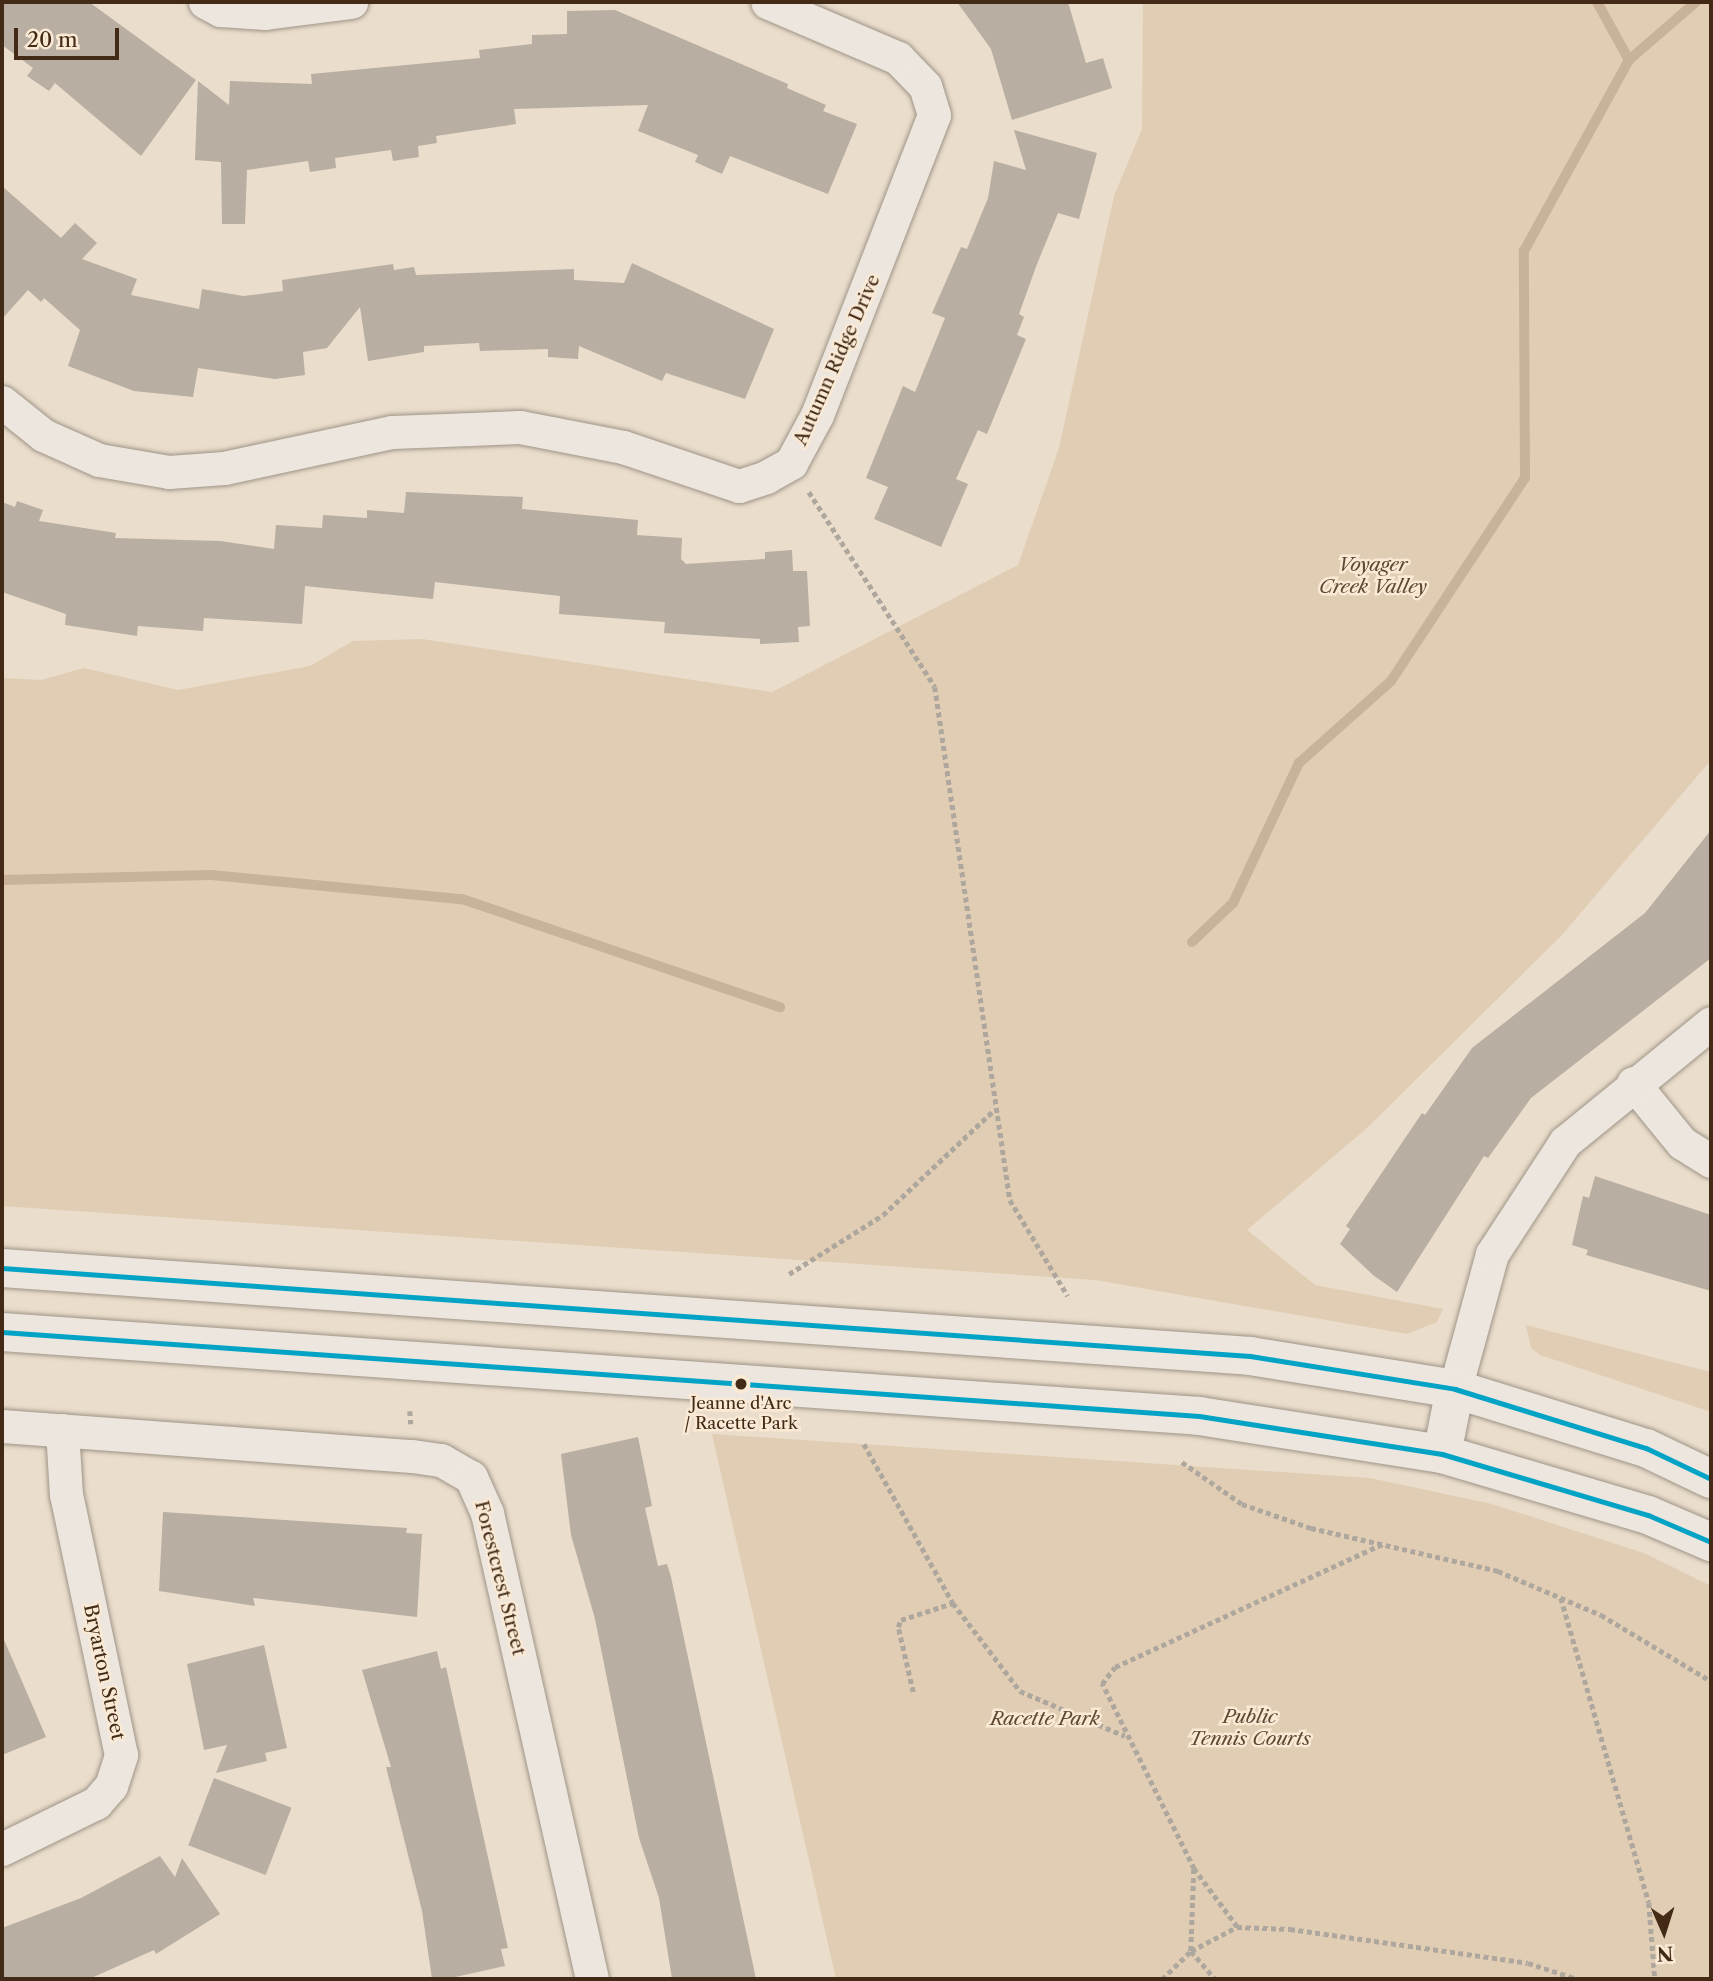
<!DOCTYPE html>
<html>
<head>
<meta charset="utf-8">
<style>
  body { margin:0 }
  #map { position:relative; width:1713px; height:1981px; overflow:hidden; background:#eaddcb; font-family:"Libre Caslon Text",serif }
  div>[style] { position:absolute }
  .green>* { inset:0; background:#e0cdb4 }
  .stream>* { height:10px; margin:-5px; padding:0 5px; transform-origin:5px; border-radius:5px; background:#c8b39a }
  .building>* { inset:0; background:#b8aea1; transform-origin:0 0 }
  .path>* { height:4.5px; margin-top:-2.25px; transform-origin:0; background:repeating-linear-gradient(90deg,#aea79e 0 5px,transparent 0 8.5px) }
  .roads { filter:drop-shadow(0 0 2px #9e9487) drop-shadow(0 0 2px #9e9487) }
  .street>* { height:33px; margin:-16.5px; padding:0 16.5px; transform-origin:16.5px; border-radius:16.5px; background:#ede6de }
  .secondary>* { height:38px; margin:-19px; padding:0 19px; transform-origin:19px; border-radius:19px; background:#ede6de }
  .bus-1>* { height:5px; margin:-2.5px; padding:0 2.5px; transform-origin:2.5px; border-radius:2.5px; background:#03a3c5 }
  .dots>* { width:19px; height:19px; translate:-50% -50%; box-sizing:border-box; border:4px solid #faead5; border-radius:50% }
  span { translate:-50% -50%; white-space:nowrap; text-align:center; line-height:1.15; -webkit-text-stroke:5px #faead5; paint-order:stroke }
  .bus-label { font-size:17px; color:#422a17 }
  .street-label { font-size:19px; color:#422a17 }
  .park-label { font-size:19px; color:#604833; font-style:italic }
  .frame { position:absolute; inset:0; border:4px solid #422a17; pointer-events:none }
  .north { position:absolute; left:1629px; top:1897px; width:70px; height:70px; -webkit-text-stroke:5px #faead5; paint-order:stroke; rotate:177deg; font-size:19px; font-weight:700; line-height:28px; text-align:center; color:#422a17 }
  .north::after { content:''; display:block; margin:auto; width:24px; height:32px; background:#422a17; clip-path:polygon(50% 0,100% 100%,50% 72%,0 100%) }
  .scale { position:absolute; left:14px; top:28px; width:105px; height:32px; box-sizing:border-box; border:4px solid #422a17; border-top:0; padding-left:9px; font-size:21px; line-height:24px; white-space:nowrap; color:#422a17; -webkit-text-stroke:5px #faead5; paint-order:stroke }
</style>
</head>
<body>
<div id="map">
  <div class="green">
    <i style="clip-path:polygon(1143px 2px,1711px 2px,1711px 760px,1561px 936px,1366px 1129px,1247px 1230px,1315px 1285px,1443px 1309px,1437px 1322px,1407px 1334px,1095px 1280px,2px 1206px,2px 678px,41px 680px,84px 668px,178px 690px,310px 666px,353px 641px,422px 639px,772px 692px,1018px 565px,1059px 448px,1114px 196px,1142px 129px)"></i>
    <i style="clip-path:polygon(1526px 1325px,1711px 1372px,1711px 1412px,1540px 1355px,1531px 1348px)"></i>
    <i style="clip-path:polygon(712px 1434px,1370px 1478px,1492px 1504px,1644px 1553px,1711px 1586px,1711px 1979px,836px 1979px)"></i>
  </div>
  <div class="stream">
    <i style="left:1597px;top:2px;width:66px;rotate:61.1deg"></i>
    <i style="left:2px;top:880px;width:209px;rotate:-1.4deg"></i>
    <i style="left:211px;top:875px;width:252px;rotate:5.5deg"></i>
    <i style="left:462px;top:899px;width:336px;rotate:18.8deg"></i>
    <i style="left:1192px;top:942px;width:57px;rotate:-43.6deg"></i>
    <i style="left:1233px;top:903px;width:155px;rotate:-64.8deg"></i>
    <i style="left:1299px;top:763px;width:123px;rotate:-41.7deg"></i>
    <i style="left:1391px;top:681px;width:243px;rotate:-56.6deg"></i>
    <i style="left:1525px;top:478px;width:227px;rotate:-90.3deg"></i>
    <i style="left:1524px;top:251px;width:218px;rotate:-61.2deg"></i>
    <i style="left:1629px;top:60px;width:89px;rotate:-40.9deg"></i>
  </div>
  <div class="building">
    <i style="clip-path:polygon(2px 2px,89px 2px,196px 80px,141px 156px,55px 83px,49px 91px,27px 76px,33px 68px,2px 45px)"></i>
    <i style="clip-path:polygon(957px 2px,1068px 2px,1086px 63px,1103px 58px,1112px 88px,1012px 120px,991px 49px)"></i>
    <i style="clip-path:polygon(615px 10px,788px 84px,787px 88px,826px 105px,823px 111px,857px 124px,828px 194px,730px 156px,722px 174px,695px 162px,698px 155px,638px 131px,648px 105px,514px 109px,516px 124px,436px 136px,437px 143px,418px 146px,419px 157px,393px 161px,391px 150px,335px 158px,336px 168px,310px 172px,308px 161px,247px 170px,245px 224px,222px 224px,221px 162px,195px 160px,198px 81px,229px 105px,230px 81px,312px 84px,311px 74px,480px 58px,479px 50px,532px 44px,532px 35px,567px 34px,567px 11px)"></i>
    <i style="clip-path:polygon(1014px 130px,1097px 153px,1079px 219px,1058px 213px,1037px 264px,1019px 314px,1024px 317px,1017px 335px,1026px 339px,987px 434px,978px 430px,956px 479px,968px 484px,941px 547px,874px 519px,888px 487px,866px 478px,903px 386px,915px 392px,945px 318px,932px 313px,961px 247px,967px 249px,988px 198px,994px 161px,1026px 170px)"></i>
    <i style="clip-path:polygon(2px 186px,61px 238px,75px 223px,97px 243px,82px 259px,137px 279px,131px 295px,199px 309px,202px 289px,243px 296px,283px 291px,282px 280px,393px 264px,394px 270px,414px 267px,416px 275px,574px 269px,574px 280px,624px 283px,632px 263px,774px 329px,745px 399px,666px 373px,662px 381px,579px 346px,578px 359px,548px 357px,548px 349px,480px 351px,479px 343px,424px 346px,424px 352px,368px 361px,360px 307px,327px 348px,303px 352px,305px 375px,275px 379px,198px 368px,193px 397px,134px 391px,68px 366px,80px 330px,44px 298px,41px 302px,28px 290px,2px 319px)"></i>
    <i style="clip-path:polygon(406px 492px,523px 497px,522px 509px,638px 520px,637px 535px,682px 538px,681px 559px,686px 564px,765px 559px,765px 552px,792px 550px,793px 571px,807px 571px,810px 626px,798px 627px,799px 642px,760px 644px,760px 639px,664px 633px,665px 622px,559px 614px,560px 596px,435px 582px,433px 599px,305px 586px,302px 624px,204px 618px,203px 631px,138px 626px,137px 636px,65px 625px,66px 614px,2px 592px,2px 502px,15px 507px,17px 501px,43px 510px,39px 521px,116px 533px,115px 538px,220px 541px,274px 549px,276px 525px,322px 528px,323px 515px,367px 518px,367px 510px,404px 513px)"></i>
    <i style="clip-path:polygon(1711px 830px,1711px 958px,1531px 1098px,1488px 1158px,1484px 1156px,1397px 1292px,1373px 1275px,1340px 1244px,1350px 1229px,1346px 1226px,1422px 1113px,1425px 1115px,1472px 1048px,1645px 913px)"></i>
    <i style="clip-path:polygon(1595px 1176px,1711px 1215px,1711px 1291px,1586px 1255px,1588px 1250px,1572px 1245px,1583px 1196px,1589px 1198px)"></i>
    <i style="clip-path:polygon(638px 1437px,652px 1506px,645px 1508px,658px 1566px,667px 1564px,671px 1577px,756px 1979px,672px 1979px,659px 1898px,639px 1838px,595px 1619px,571px 1535px,561px 1454px)"></i>
    <i style="clip-path:polygon(163px 1512px,407px 1528px,406px 1533px,422px 1534px,417px 1617px,253px 1598px,255px 1606px,159px 1591px)"></i>
    <i style="clip-path:polygon(2px 1635px,46px 1737px,2px 1755px)"></i>
    <i style="clip-path:polygon(264px 1645px,287px 1748px,265px 1753px,267px 1761px,216px 1773px,227px 1745px,204px 1750px,187px 1664px)"></i>
    <i style="clip-path:polygon(437px 1651px,441px 1669px,446px 1667px,508px 1948px,501px 1949px,505px 1966px,446px 1979px,432px 1979px,422px 1911px,386px 1767px,391px 1767px,362px 1670px)"></i>
    <i style="left:214px;top:1778px;width:83px;height:72px;rotate:21deg"></i>
    <i style="clip-path:polygon(160px 1856px,175px 1877px,182px 1858px,220px 1914px,156px 1954px,154px 1950px,89px 1979px,2px 1979px,2px 1928px,81px 1898px)"></i>
  </div>
  <div class="path">
    <i style="left:809px;top:492px;width:232px;rotate:57.1deg"></i>
    <i style="left:935px;top:687px;width:518px;rotate:81.68deg"></i>
    <i style="left:1010px;top:1200px;width:112px;rotate:58.9deg"></i>
    <i style="left:789px;top:1274px;width:111px;rotate:-32.1deg"></i>
    <i style="left:883px;top:1215px;width:150px;rotate:-43.4deg"></i>
    <i style="left:410px;top:1411px;width:13px;rotate:86deg"></i>
    <i style="left:864px;top:1444px;width:182px;rotate:60.8deg"></i>
    <i style="left:953px;top:1603px;width:111px;rotate:52.7deg"></i>
    <i style="left:1020px;top:1691px;width:114px;rotate:23.2deg"></i>
    <i style="left:1182px;top:1462px;width:73px;rotate:35deg"></i>
    <i style="left:1242px;top:1504px;width:73px;rotate:19.2deg"></i>
    <i style="left:1311px;top:1528px;width:192px;rotate:12.9deg"></i>
    <i style="left:1498px;top:1571px;width:112px;rotate:23.1deg"></i>
    <i style="left:1601px;top:1615px;width:128px;rotate:31deg"></i>
    <i style="left:1561px;top:1598px;width:317px;rotate:73.9deg"></i>
    <i style="left:1649px;top:1903px;width:76px;rotate:85.5deg"></i>
    <i style="left:913px;top:1692px;width:67px;rotate:-103deg"></i>
    <i style="left:898px;top:1627px;width:8px;rotate:-67deg"></i>
    <i style="left:901px;top:1620px;width:55px;rotate:-18.1deg"></i>
    <i style="left:1194px;top:1869px;width:82px;rotate:92.1deg"></i>
    <i style="left:1191px;top:1951px;width:37px;rotate:49deg"></i>
    <i style="left:1237px;top:1927px;width:72px;rotate:-126.6deg"></i>
    <i style="left:1194px;top:1869px;width:207px;rotate:-116.4deg"></i>
    <i style="left:1102px;top:1684px;width:21px;rotate:-53deg"></i>
    <i style="left:1115px;top:1667px;width:297px;rotate:-24.7deg"></i>
    <i style="left:1162px;top:1979px;width:40px;rotate:-44deg"></i>
    <i style="left:1191px;top:1951px;width:52px;rotate:-27.6deg"></i>
    <i style="left:1237px;top:1927px;width:53px;rotate:2.2deg"></i>
    <i style="left:1290px;top:1929px;width:240px;rotate:8.1deg"></i>
    <i style="left:1528px;top:1963px;width:52px;rotate:18.1deg"></i>
  </div>
  <div class="roads">
    <div class="street">
      <i style="left:205px;top:2px;width:17px;rotate:28deg"></i>
      <i style="left:220px;top:10px;width:45px;rotate:3.8deg"></i>
      <i style="left:265px;top:13px;width:87px;rotate:-7.3deg"></i>
      <i style="left:2px;top:402px;width:53px;rotate:38.8deg"></i>
      <i style="left:43px;top:435px;width:61px;rotate:24.1deg"></i>
      <i style="left:99px;top:460px;width:71px;rotate:9.7deg"></i>
      <i style="left:169px;top:472px;width:55px;rotate:-4.2deg"></i>
      <i style="left:224px;top:468px;width:172px;rotate:-12.1deg"></i>
      <i style="left:392px;top:432px;width:128px;rotate:-2.2deg"></i>
      <i style="left:520px;top:427px;width:105px;rotate:11deg"></i>
      <i style="left:623px;top:447px;width:122px;rotate:18.6deg"></i>
      <i style="left:739px;top:486px;width:28px;rotate:-18deg"></i>
      <i style="left:766px;top:477px;width:29px;rotate:-29deg"></i>
      <i style="left:791px;top:463px;width:55px;rotate:-61.6deg"></i>
      <i style="left:817px;top:415px;width:322px;rotate:-68.7deg"></i>
      <i style="left:934px;top:115px;width:30px;rotate:-107deg"></i>
      <i style="left:925px;top:86px;width:39px;rotate:-134deg"></i>
      <i style="left:898px;top:58px;width:142px;rotate:-156.9deg"></i>
      <i style="left:1633px;top:1083px;width:77px;rotate:50.8deg"></i>
      <i style="left:1682px;top:1143px;width:34px;rotate:32deg"></i>
      <i style="left:1455px;top:1389px;width:140px;rotate:-74.7deg"></i>
      <i style="left:1492px;top:1254px;width:134px;rotate:-56.9deg"></i>
      <i style="left:1565px;top:1142px;width:188px;rotate:-39.2deg"></i>
      <i style="left:2px;top:1426px;width:411px;rotate:4.2deg"></i>
      <i style="left:412px;top:1456px;width:29px;rotate:8deg"></i>
      <i style="left:441px;top:1460px;width:34px;rotate:30deg"></i>
      <i style="left:471px;top:1477px;width:39px;rotate:66deg"></i>
      <i style="left:487px;top:1513px;width:478px;rotate:77.3deg"></i>
      <i style="left:2px;top:1849px;width:105px;rotate:-26.1deg"></i>
      <i style="left:96px;top:1803px;width:23px;rotate:-49deg"></i>
      <i style="left:111px;top:1786px;width:33px;rotate:-72deg"></i>
      <i style="left:121px;top:1755px;width:266px;rotate:-101.9deg"></i>
      <i style="left:66px;top:1495px;width:65px;rotate:-93.5deg"></i>
    </div>
    <div class="secondary">
      <i style="left:2px;top:1268px;width:1251px;rotate:4.03deg"></i>
      <i style="left:1250px;top:1356px;width:208px;rotate:9.1deg"></i>
      <i style="left:1455px;top:1389px;width:200px;rotate:17.2deg"></i>
      <i style="left:1646px;top:1448px;width:72px;rotate:25.5deg"></i>
      <i style="left:2px;top:1332px;width:1200px;rotate:4.01deg"></i>
      <i style="left:1199px;top:1416px;width:246px;rotate:8.9deg"></i>
      <i style="left:1442px;top:1454px;width:215px;rotate:16.5deg"></i>
      <i style="left:1648px;top:1515px;width:69px;rotate:23.2deg"></i>
      <i style="left:1442px;top:1454px;width:66px;rotate:-78.7deg"></i>
    </div>
  </div>
  <div class="bus-1">
    <i style="left:2px;top:1268px;width:1251px;rotate:4.03deg"></i>
    <i style="left:1250px;top:1356px;width:208px;rotate:9.1deg"></i>
    <i style="left:1455px;top:1389px;width:200px;rotate:17.2deg"></i>
    <i style="left:1646px;top:1448px;width:72px;rotate:25.5deg"></i>
    <i style="left:2px;top:1332px;width:1200px;rotate:4.01deg"></i>
    <i style="left:1199px;top:1416px;width:246px;rotate:8.9deg"></i>
    <i style="left:1442px;top:1454px;width:215px;rotate:16.5deg"></i>
    <i style="left:1648px;top:1515px;width:69px;rotate:23.2deg"></i>
  </div>
  <div class="dots">
    <i style="left:741px;top:1384px;background:#422a17"></i>
  </div>
  <div class="bus-label">
    <span style="left:741px;top:1414px">Jeanne d'Arc<br>/ Racette Park</span>
  </div>
  <div class="street-label">
    <span style="left:837px;top:360px;rotate:-66deg">Autumn Ridge Drive</span>
    <span style="left:500px;top:1578px;rotate:76deg">Forestcrest Street</span>
    <span style="left:104px;top:1672px;rotate:78deg">Bryarton Street</span>
  </div>
  <div class="park-label">
    <span style="left:1373px;top:576px">Voyager<br>Creek Valley</span>
    <span style="left:1250px;top:1728px">Public<br>Tennis Courts</span>
    <span style="left:1045px;top:1719px">Racette Park</span>
  </div>
  <div class="frame"></div>
  <div class="north">N</div>
  <div class="scale">20 m</div>
</div>
</body>
</html>
